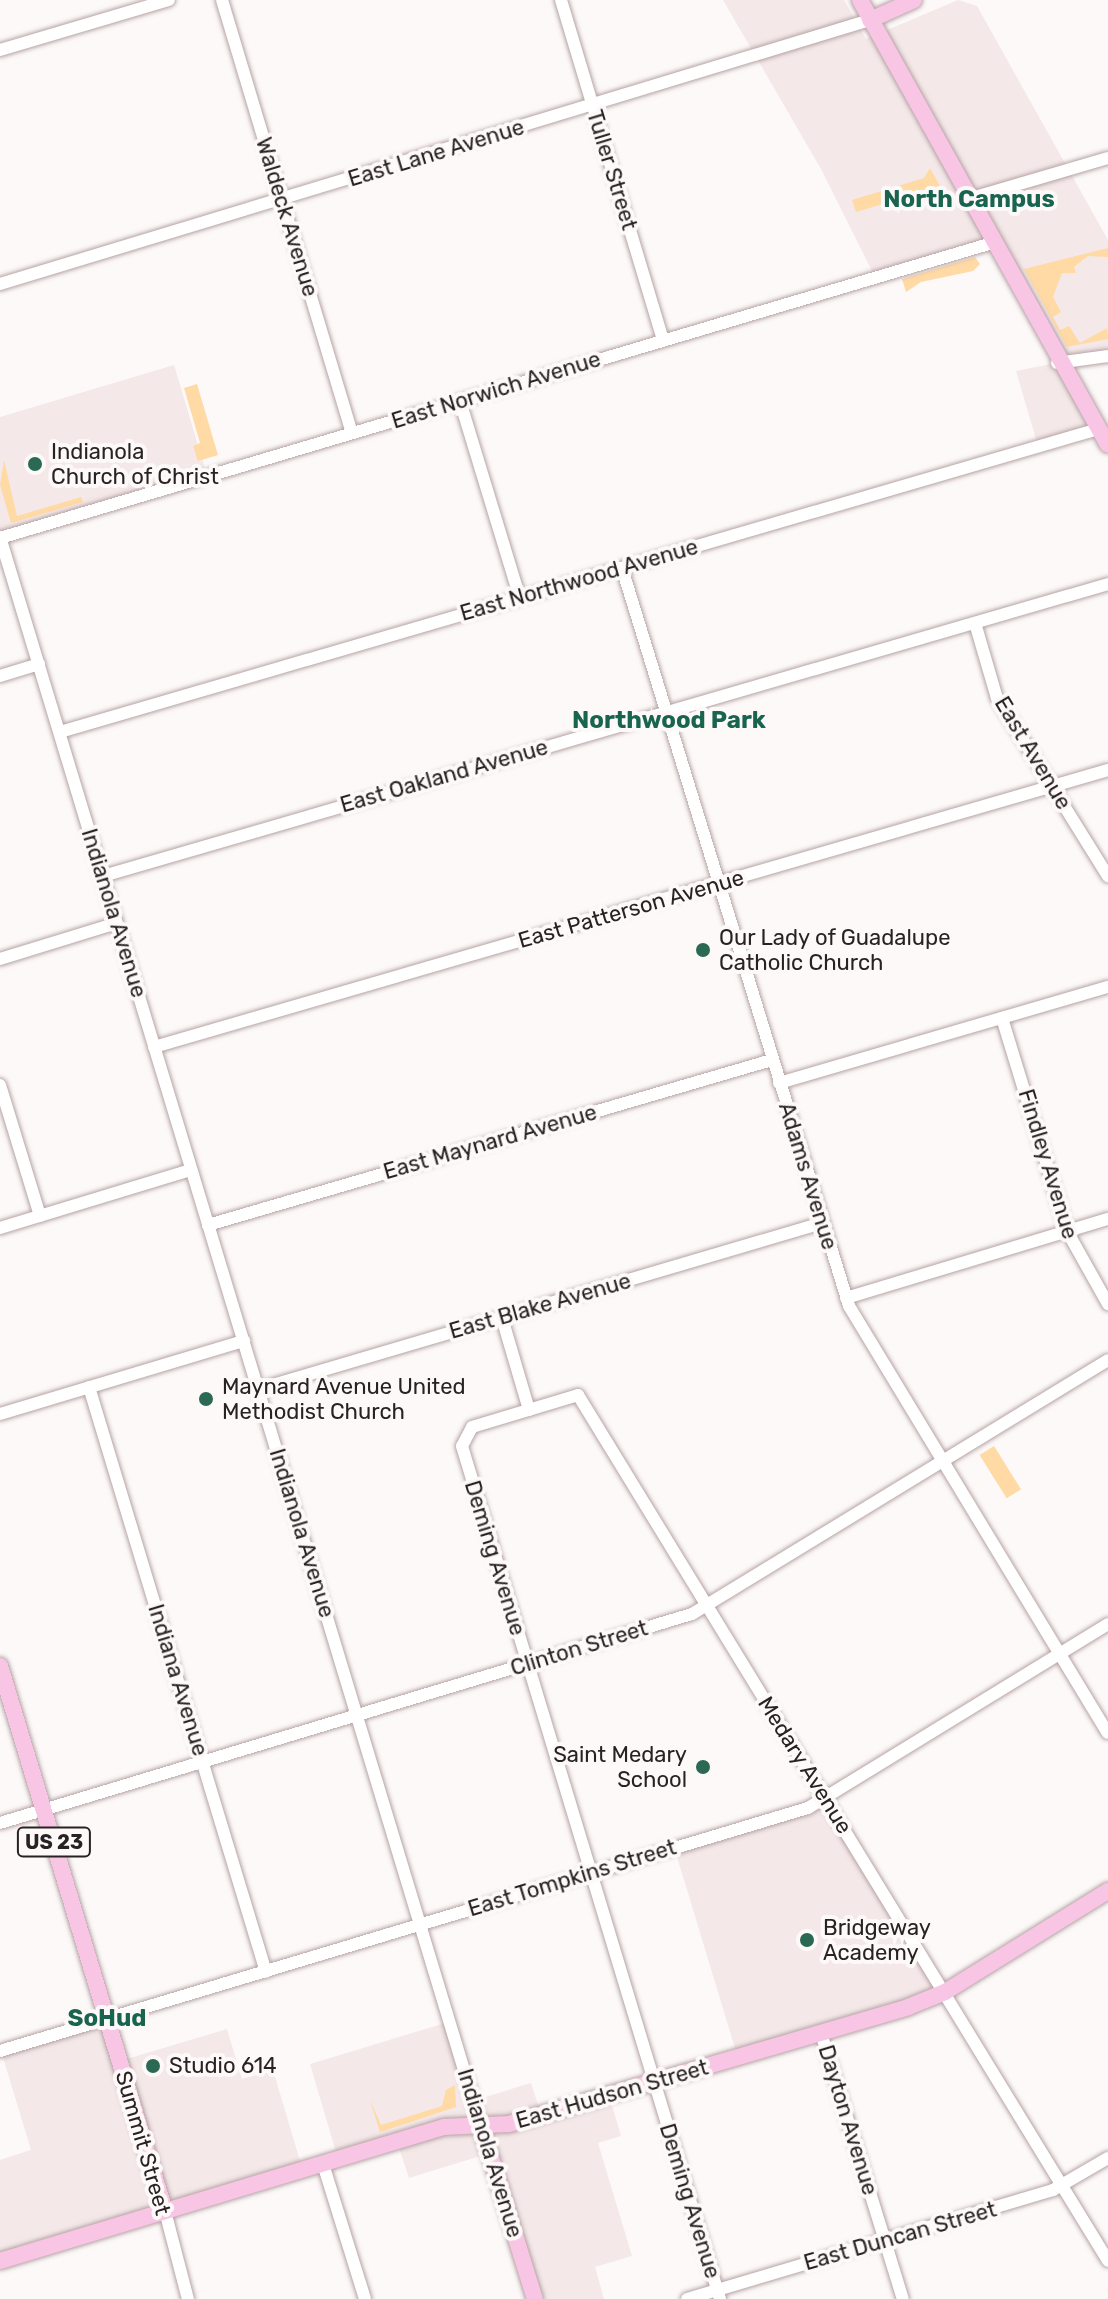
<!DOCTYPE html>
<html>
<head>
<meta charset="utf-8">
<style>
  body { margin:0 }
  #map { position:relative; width:1108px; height:2299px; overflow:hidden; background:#fdf9f9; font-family:Rubik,sans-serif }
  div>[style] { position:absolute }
  .built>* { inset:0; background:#f4e8e9 }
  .green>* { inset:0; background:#ffdaa5; transform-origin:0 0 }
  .roads { filter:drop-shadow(0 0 2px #b6a3a4) drop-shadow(0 0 2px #b6a3a4) }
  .minor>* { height:12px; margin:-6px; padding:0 6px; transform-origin:6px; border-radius:6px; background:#fff }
  .major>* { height:16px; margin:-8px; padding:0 8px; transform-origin:8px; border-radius:8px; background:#f8c5e4 }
  .dots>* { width:22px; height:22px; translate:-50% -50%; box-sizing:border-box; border:4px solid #fdf9f9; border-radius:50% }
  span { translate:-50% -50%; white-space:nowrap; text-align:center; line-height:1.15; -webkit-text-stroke:8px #fdf9f9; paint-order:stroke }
  .shield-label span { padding:2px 6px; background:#fdf9f9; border:2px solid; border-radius:6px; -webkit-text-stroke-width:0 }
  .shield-label { font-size:20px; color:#292222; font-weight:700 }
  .street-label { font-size:22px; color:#292222 }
  .poi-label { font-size:22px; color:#292222 }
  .left { translate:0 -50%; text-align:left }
  .right { translate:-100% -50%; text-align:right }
  .neighbourhood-label { font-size:24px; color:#19644e; font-weight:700 }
</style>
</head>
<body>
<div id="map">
  <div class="built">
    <i style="clip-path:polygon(723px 0,844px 0,866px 39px,958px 0,977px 6px,1108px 240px,1108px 356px,1058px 363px,1098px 429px,1038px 446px,1016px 371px,1056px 363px,992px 243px,875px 277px,821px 169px)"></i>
    <i style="clip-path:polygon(174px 365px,207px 475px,0 538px,0 417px)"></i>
    <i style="clip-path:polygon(825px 1798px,945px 1992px,738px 2058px,674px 1847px)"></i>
    <i style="clip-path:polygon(107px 2019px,120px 2061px,227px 2029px,242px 2079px,273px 2070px,303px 2171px,0 2262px,0 2160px,31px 2150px,1px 2051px)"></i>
    <i style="clip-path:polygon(452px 2021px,476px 2100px,531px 2083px,541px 2114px,609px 2095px,621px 2136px,598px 2143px,632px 2256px,595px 2267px,604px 2299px,535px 2299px,490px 2153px,409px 2178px,397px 2142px,338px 2159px,310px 2064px)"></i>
  </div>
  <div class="green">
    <i style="clip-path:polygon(930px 168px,944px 193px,927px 191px,856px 212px,852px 200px,924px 178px)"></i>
    <i style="clip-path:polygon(1108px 248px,1108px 257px,1088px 256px,1074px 267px,1076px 273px,1062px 273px,1053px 297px,1061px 312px,1053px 317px,1060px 330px,1069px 326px,1080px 343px,1107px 328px,1108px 339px,1067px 347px,1024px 269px)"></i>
    <i style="clip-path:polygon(975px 257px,980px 264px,973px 271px,921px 282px,906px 292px,902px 279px)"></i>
    <i style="clip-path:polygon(197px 384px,218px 455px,198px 461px,193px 446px,200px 443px,184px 388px)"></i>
    <i style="clip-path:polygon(4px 460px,17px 516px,81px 497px,83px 502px,11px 523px,0 485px)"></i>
    <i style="left:994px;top:1446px;width:51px;height:17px;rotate:58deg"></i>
    <i style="clip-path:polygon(455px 2085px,456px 2107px,380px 2132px,370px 2100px,381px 2125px,442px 2106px,446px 2090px)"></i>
  </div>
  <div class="roads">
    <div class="minor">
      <i style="left:222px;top:0;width:452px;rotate:73.3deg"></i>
      <i style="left:561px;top:0;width:355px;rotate:73.3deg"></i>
      <i style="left:0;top:50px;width:176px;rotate:-16.5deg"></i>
      <i style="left:968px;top:199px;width:146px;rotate:-16.3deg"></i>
      <i style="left:0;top:284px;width:909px;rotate:-16.88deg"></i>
      <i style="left:1057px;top:363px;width:51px;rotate:-7.8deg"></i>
      <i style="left:460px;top:401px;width:206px;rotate:73.1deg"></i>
      <i style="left:0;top:537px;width:1660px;rotate:73.16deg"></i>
      <i style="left:0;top:538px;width:1035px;rotate:-16.56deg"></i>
      <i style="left:622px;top:568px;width:772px;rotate:72.9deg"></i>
      <i style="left:849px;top:1306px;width:499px;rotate:58.8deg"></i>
      <i style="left:975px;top:623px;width:78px;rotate:73.7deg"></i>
      <i style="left:997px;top:698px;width:210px;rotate:58.1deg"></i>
      <i style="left:0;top:676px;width:41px;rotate:-17.1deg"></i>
      <i style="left:60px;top:732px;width:1081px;rotate:-16.27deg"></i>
      <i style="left:103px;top:876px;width:1047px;rotate:-16.2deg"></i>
      <i style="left:0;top:959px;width:122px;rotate:-17.1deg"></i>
      <i style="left:1002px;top:1018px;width:223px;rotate:73deg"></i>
      <i style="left:1067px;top:1231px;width:84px;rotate:60.7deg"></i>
      <i style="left:154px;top:1047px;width:993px;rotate:-16.19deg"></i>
      <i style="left:779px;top:1083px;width:343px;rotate:-16.3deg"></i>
      <i style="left:0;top:1085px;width:137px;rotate:73deg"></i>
      <i style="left:208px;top:1225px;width:588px;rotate:-16.31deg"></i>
      <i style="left:0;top:1228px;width:200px;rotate:-16.9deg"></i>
      <i style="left:846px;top:1298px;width:274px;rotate:-16.8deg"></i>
      <i style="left:502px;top:1318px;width:96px;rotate:73.6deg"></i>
      <i style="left:89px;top:1387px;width:611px;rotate:73.17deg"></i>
      <i style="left:259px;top:1389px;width:587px;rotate:-16.43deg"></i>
      <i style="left:0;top:1414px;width:255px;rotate:-16.7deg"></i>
      <i style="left:0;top:1823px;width:723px;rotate:-16.81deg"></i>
      <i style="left:692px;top:1614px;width:487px;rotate:-31.4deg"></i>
      <i style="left:821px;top:2033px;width:278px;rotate:72.9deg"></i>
      <i style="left:0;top:2051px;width:844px;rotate:-16.74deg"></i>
      <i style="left:808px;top:1808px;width:352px;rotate:-31.5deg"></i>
      <i style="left:323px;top:2164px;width:141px;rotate:72.7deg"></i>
      <i style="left:165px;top:2211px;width:91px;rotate:75.4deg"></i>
      <i style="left:687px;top:2299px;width:382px;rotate:-16.6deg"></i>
      <i style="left:1053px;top:2190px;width:64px;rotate:-30.2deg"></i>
      <i style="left:720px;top:2299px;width:891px;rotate:-106.83deg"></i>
      <i style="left:462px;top:1446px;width:21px;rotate:-62deg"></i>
      <i style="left:472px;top:1427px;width:111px;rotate:-16.8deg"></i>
      <i style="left:578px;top:1395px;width:1015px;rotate:58.53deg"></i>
    </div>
    <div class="major">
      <i style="left:860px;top:0;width:509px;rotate:60.87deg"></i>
      <i style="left:870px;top:20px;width:48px;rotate:-24.4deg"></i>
      <i style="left:0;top:1666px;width:569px;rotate:73.16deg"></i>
      <i style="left:481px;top:2126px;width:181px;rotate:72.7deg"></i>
      <i style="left:0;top:2261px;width:464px;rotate:-16.8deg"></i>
      <i style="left:444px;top:2127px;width:65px;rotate:-2.6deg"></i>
      <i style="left:509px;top:2124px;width:416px;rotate:-16.3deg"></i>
      <i style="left:908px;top:2007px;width:40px;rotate:-22deg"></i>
      <i style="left:945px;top:1992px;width:192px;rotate:-31.8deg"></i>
    </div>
  </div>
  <div class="dots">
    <i style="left:35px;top:464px;background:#2b6955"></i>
    <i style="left:703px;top:950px;background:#2b6955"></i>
    <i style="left:206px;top:1399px;background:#2b6955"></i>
    <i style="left:703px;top:1767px;background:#2b6955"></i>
    <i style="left:807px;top:1940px;background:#2b6955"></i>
    <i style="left:153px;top:2066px;background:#2b6955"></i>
  </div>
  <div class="shield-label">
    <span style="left:54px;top:1842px">US 23</span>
  </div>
  <div class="street-label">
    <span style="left:436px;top:153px;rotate:-17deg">East Lane Avenue</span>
    <span style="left:612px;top:170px;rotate:73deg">Tuller Street</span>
    <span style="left:287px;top:217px;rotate:73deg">Waldeck Avenue</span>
    <span style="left:496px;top:390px;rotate:-17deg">East Norwich Avenue</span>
    <span style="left:579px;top:580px;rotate:-16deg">East Northwood Avenue</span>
    <span style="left:1033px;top:753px;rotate:59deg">East Avenue</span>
    <span style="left:444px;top:776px;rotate:-16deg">East Oakland Avenue</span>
    <span style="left:631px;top:909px;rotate:-16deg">East Patterson Avenue</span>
    <span style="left:114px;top:913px;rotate:73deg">Indianola Avenue</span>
    <span style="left:490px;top:1142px;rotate:-16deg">East Maynard Avenue</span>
    <span style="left:1048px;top:1164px;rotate:73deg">Findley Avenue</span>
    <span style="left:808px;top:1176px;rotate:73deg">Adams Avenue</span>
    <span style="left:540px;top:1306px;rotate:-16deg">East Blake Avenue</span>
    <span style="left:302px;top:1533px;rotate:73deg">Indianola Avenue</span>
    <span style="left:495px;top:1558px;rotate:73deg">Deming Avenue</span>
    <span style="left:579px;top:1648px;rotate:-17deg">Clinton Street</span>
    <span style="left:178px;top:1680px;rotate:73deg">Indiana Avenue</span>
    <span style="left:805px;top:1765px;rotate:58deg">Medary Avenue</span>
    <span style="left:572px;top:1878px;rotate:-17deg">East Tompkins Street</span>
    <span style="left:612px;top:2094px;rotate:-16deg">East Hudson Street</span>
    <span style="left:848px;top:2120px;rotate:73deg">Dayton Avenue</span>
    <span style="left:143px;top:2143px;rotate:74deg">Summit Street</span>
    <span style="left:490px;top:2153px;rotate:73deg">Indianola Avenue</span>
    <span style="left:690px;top:2201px;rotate:73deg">Deming Avenue</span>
    <span style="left:900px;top:2236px;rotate:-16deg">East Duncan Street</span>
  </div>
  <div class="poi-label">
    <span class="left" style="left:51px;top:464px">Indianola<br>Church of Christ</span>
    <span class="left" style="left:719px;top:950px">Our Lady of Guadalupe<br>Catholic Church</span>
    <span class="left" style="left:222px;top:1399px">Maynard Avenue United<br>Methodist Church</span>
    <span class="right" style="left:687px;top:1767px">Saint Medary<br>School</span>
    <span class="left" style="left:823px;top:1940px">Bridgeway<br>Academy</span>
    <span class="left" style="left:169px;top:2066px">Studio 614</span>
  </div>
  <div class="neighbourhood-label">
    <span style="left:969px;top:200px">North Campus</span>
    <span style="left:669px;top:721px">Northwood Park</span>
    <span style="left:107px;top:2019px">SoHud</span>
  </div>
</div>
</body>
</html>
